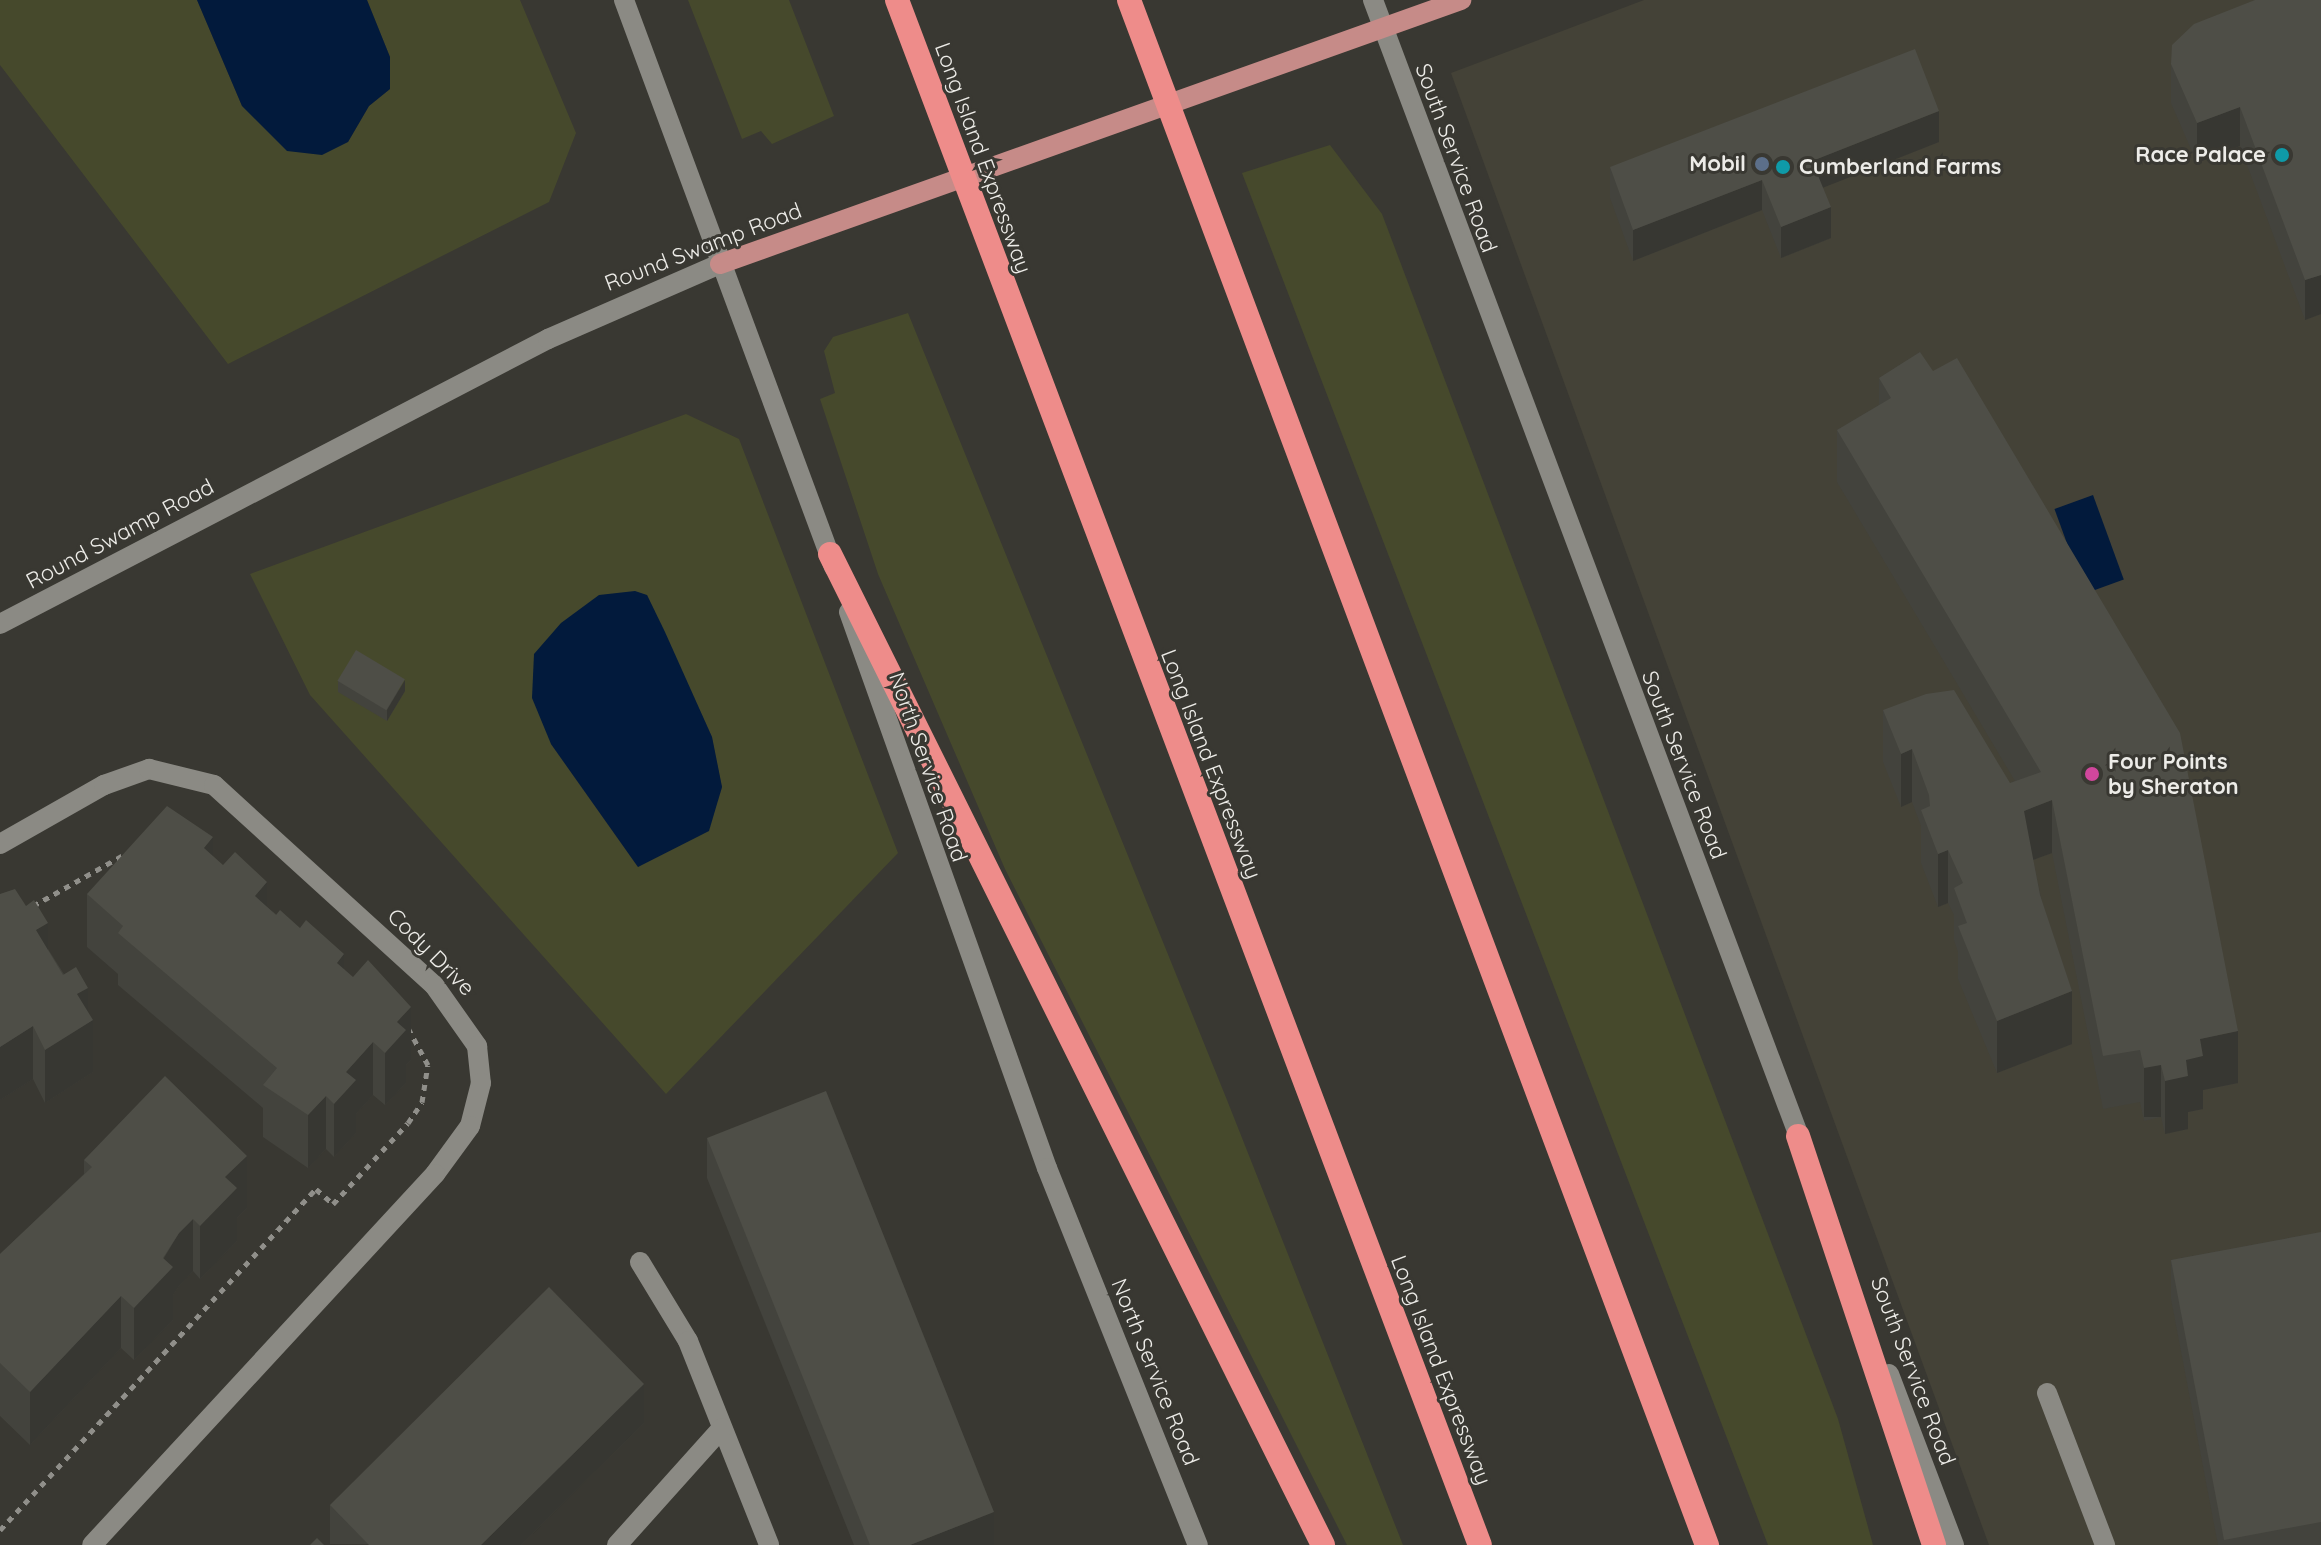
<!DOCTYPE html>
<html>
<head>
<meta charset="utf-8">
<style>
  body { margin:0 }
  #map { position:relative; width:2321px; height:1545px; overflow:hidden; background:#393832; font-family:Quicksand,sans-serif }
  div>[style] { position:absolute }
  .built>* { inset:0; background:#444237 }
  .green>* { inset:0; background:#46492c }
  .water>* { inset:0; background:#021a3c; transform-origin:0 0 }
  .path>* { height:5px; margin-top:-2.5px; transform-origin:0; background:repeating-linear-gradient(90deg,#908f8a 0 6px,transparent 0 12px) }
  .lane>* { height:20px; margin:-10px; padding:0 10px; transform-origin:10px; border-radius:10px; background:#8b8a84 }
  .street>* { height:20px; margin:-10px; padding:0 10px; transform-origin:10px; border-radius:10px; background:#8b8a84 }
  .secondary>* { height:20px; margin:-10px; padding:0 10px; transform-origin:10px; border-radius:10px; background:#8b8a84 }
  .primary>* { height:20px; margin:-10px; padding:0 10px; transform-origin:10px; border-radius:10px; background:#c68b88 }
  .highway>* { height:24px; margin:-12px; padding:0 12px; transform-origin:12px; border-radius:12px; background:#ee8c8a }
  .wall>* { inset:0; background:#43433d }
  .shaded-wall>* { inset:0; background:#373732; transform-origin:0 0 }
  .building>* { inset:0; background:#4e4e47; transform-origin:0 0 }
  .dots>* { width:22px; height:22px; translate:-50% -50%; box-sizing:border-box; border:4px solid #393832; border-radius:50% }
  span { translate:-50% -50%; white-space:nowrap; text-align:center; line-height:1.15; -webkit-text-stroke:6px #393832; paint-order:stroke }
  .poi-label { font-size:22px; color:#edece8; font-weight:700 }
  .right { translate:-100% -50%; text-align:right }
  .left { translate:0 -50%; text-align:left }
  .street-label { font-size:22px; color:#edece8 }
</style>
</head>
<body>
<div id="map">
  <div class="built">
    <i style="clip-path:polygon(1644px 0,2321px 0,2321px 1545px,1989px 1545px,1451px 73px)"></i>
  </div>
  <div class="green">
    <i style="clip-path:polygon(0 0,197px 0,242px 106px,348px 142px,369px 106px,390px 89px,390px 57px,367px 0,520px 0,576px 133px,549px 202px,228px 364px,0 65px)"></i>
    <i style="clip-path:polygon(688px 0,789px 0,834px 116px,772px 144px,761px 131px,742px 139px)"></i>
    <i style="clip-path:polygon(1330px 145px,1382px 214px,1838px 1419px,1873px 1545px,1768px 1545px,1242px 173px)"></i>
    <i style="clip-path:polygon(908px 313px,1227px 1100px,1403px 1545px,1347px 1545px,1005px 869px,878px 574px,820px 399px,835px 393px,824px 351px,833px 337px)"></i>
    <i style="clip-path:polygon(evenodd,686px 414px,739px 439px,898px 853px,666px 1094px,310px 695px,250px 574px,686px 414px,647px 595px,712px 737px,722px 787px,718px 800px,638px 867px,551px 744px,647px 595px)"></i>
  </div>
  <div class="water">
    <i style="clip-path:polygon(197px 0,367px 0,390px 57px,390px 89px,369px 106px,348px 142px,322px 155px,287px 151px,242px 106px)"></i>
    <i style="left:2093px;top:495px;width:90px;height:41px;rotate:70deg"></i>
    <i style="clip-path:polygon(635px 591px,647px 595px,665px 632px,712px 737px,722px 787px,709px 831px,638px 867px,551px 744px,532px 698px,534px 654px,561px 623px,599px 595px)"></i>
  </div>
  <div class="path">
    <i style="left:33px;top:906px;width:106px;rotate:-29.5deg"></i>
    <i style="left:0;top:1530px;width:465px;rotate:-47.2deg"></i>
    <i style="left:316px;top:1189px;width:23px;rotate:41deg"></i>
    <i style="left:333px;top:1204px;width:110px;rotate:-47.2deg"></i>
    <i style="left:408px;top:1123px;width:25px;rotate:-56deg"></i>
    <i style="left:422px;top:1102px;width:37px;rotate:-81deg"></i>
    <i style="left:428px;top:1065px;width:44px;rotate:-118.3deg"></i>
  </div>
  <div class="lane">
    <i style="left:2047px;top:1393px;width:163px;rotate:69.1deg"></i>
  </div>
  <div class="street">
    <i style="left:0;top:844px;width:120px;rotate:-29.6deg"></i>
    <i style="left:104px;top:785px;width:48px;rotate:-19.6deg"></i>
    <i style="left:149px;top:769px;width:67px;rotate:13.8deg"></i>
    <i style="left:214px;top:785px;width:297px;rotate:42.3deg"></i>
    <i style="left:434px;top:985px;width:75px;rotate:54.8deg"></i>
    <i style="left:477px;top:1046px;width:37px;rotate:84deg"></i>
    <i style="left:481px;top:1083px;width:44px;rotate:104.3deg"></i>
    <i style="left:470px;top:1126px;width:59px;rotate:126.1deg"></i>
    <i style="left:435px;top:1174px;width:505px;rotate:132.75deg"></i>
    <i style="left:640px;top:1262px;width:92px;rotate:58.7deg"></i>
    <i style="left:688px;top:1341px;width:219px;rotate:68.3deg"></i>
    <i style="left:617px;top:1545px;width:157px;rotate:-48.1deg"></i>
  </div>
  <div class="secondary">
    <i style="left:624px;top:0;width:605px;rotate:69.68deg"></i>
    <i style="left:1373px;top:0;width:1228px;rotate:69.45deg"></i>
    <i style="left:849px;top:612px;width:590px;rotate:70.4deg"></i>
    <i style="left:1047px;top:1168px;width:406px;rotate:68.2deg"></i>
    <i style="left:0;top:624px;width:618px;rotate:-27.48deg"></i>
    <i style="left:548px;top:339px;width:188px;rotate:-23.6deg"></i>
    <i style="left:1889px;top:1374px;width:183px;rotate:69.2deg"></i>
  </div>
  <div class="primary">
    <i style="left:720px;top:264px;width:787px;rotate:-19.61deg"></i>
  </div>
  <div class="highway">
    <i style="left:897px;top:0;width:1651px;rotate:69.33deg"></i>
    <i style="left:1129px;top:0;width:1650px;rotate:69.49deg"></i>
    <i style="left:830px;top:554px;width:1107px;rotate:63.55deg"></i>
    <i style="left:1798px;top:1136px;width:431px;rotate:71.6deg"></i>
  </div>
  <div class="wall">
    <i style="clip-path:polygon(2321px 0,2321px 314px,2305px 320px,2240px 146px,2197px 163px,2171px 103px,2171px 64px)"></i>
    <i style="clip-path:polygon(1939px 142px,1823px 187px,1831px 238px,1781px 258px,1762px 210px,1633px 261px,1610px 198px,1610px 167px)"></i>
    <i style="clip-path:polygon(1920px 352px,2238px 1083px,2203px 1090px,2203px 1109px,2188px 1112px,2188px 1129px,2165px 1134px,2161px 1117px,2144px 1121px,2140px 1102px,2103px 1109px,2052px 853px,2033px 860px,2072px 1044px,1997px 1073px,1958px 979px,1958px 952px,1954px 940px,1954px 915px,1948px 903px,1938px 907px,1921px 863px,1921px 826px,1912px 802px,1901px 807px,1883px 762px,1883px 710px,2010px 783px,2015px 781px,1837px 482px,1837px 430px,1879px 405px,1879px 378px)"></i>
    <i style="clip-path:polygon(338px 681px,405px 691px,387px 721px,338px 692px)"></i>
    <i style="clip-path:polygon(213px 857px,267px 907px,344px 969px,411px 1060px,406px 1065px,406px 1083px,385px 1105px,373px 1095px,356px 1114px,356px 1133px,334px 1157px,326px 1149px,308px 1168px,263px 1137px,263px 1108px,118px 985px,118px 974px,87px 947px,87px 894px)"></i>
    <i style="clip-path:polygon(0 894px,48px 949px,88px 1012px,93px 1072px,45px 1103px,33px 1079px,0 1100px)"></i>
    <i style="clip-path:polygon(707px 1138px,994px 1545px,854px 1545px,707px 1178px)"></i>
    <i style="clip-path:polygon(84px 1160px,247px 1208px,237px 1218px,237px 1241px,200px 1279px,193px 1271px,179px 1286px,173px 1295px,173px 1320px,134px 1360px,121px 1348px,30px 1445px,0 1416px,0 1254px,84px 1174px)"></i>
    <i style="clip-path:polygon(2321px 1232px,2321px 1545px,2218px 1545px,2171px 1299px,2171px 1260px)"></i>
    <i style="clip-path:polygon(644px 1423px,521px 1545px,330px 1544px,330px 1505px)"></i>
  </div>
  <div class="shaded-wall">
    <i style="clip-path:polygon(2240px 107px,2240px 146px,2197px 163px,2197px 123px)"></i>
    <i style="clip-path:polygon(1939px 111px,1939px 142px,1812px 192px,1812px 161px)"></i>
    <i style="clip-path:polygon(1762px 180px,1762px 210px,1633px 261px,1633px 230px)"></i>
    <i style="clip-path:polygon(1831px 207px,1831px 238px,1781px 258px,1781px 227px)"></i>
    <i style="clip-path:polygon(2321px 275px,2321px 314px,2305px 320px,2305px 280px)"></i>
    <i style="clip-path:polygon(405px 680px,405px 691px,387px 721px,387px 710px)"></i>
    <i style="clip-path:polygon(1912px 749px,1912px 802px,1901px 807px,1901px 754px)"></i>
    <i style="clip-path:polygon(2052px 800px,2052px 853px,2024px 863px,2024px 811px)"></i>
    <i style="clip-path:polygon(213px 837px,213px 890px,204px 848px)"></i>
    <i style="clip-path:polygon(1948px 850px,1948px 903px,1938px 907px,1938px 854px)"></i>
    <i style="clip-path:polygon(267px 882px,267px 934px,255px 896px)"></i>
    <i style="clip-path:polygon(48px 923px,48px 975px,36px 930px)"></i>
    <i style="clip-path:polygon(344px 954px,344px 1007px,337px 963px)"></i>
    <i style="clip-path:polygon(88px 988px,88px 1023px,93px 1020px,93px 1072px,45px 1103px,45px 1050px,77px 994px)"></i>
    <i style="clip-path:polygon(2072px 991px,2072px 1044px,1997px 1073px,1997px 1021px)"></i>
    <i style="clip-path:polygon(411px 1007px,411px 1060px,406px 1065px,406px 1083px,385px 1105px,385px 1053px,397px 1022px)"></i>
    <i style="clip-path:polygon(33px 1026px,33px 1079px,0 1100px,0 1047px)"></i>
    <i style="clip-path:polygon(2238px 1031px,2238px 1083px,2203px 1090px,2203px 1109px,2188px 1112px,2188px 1129px,2165px 1134px,2165px 1081px,2186px 1060px,2200px 1039px)"></i>
    <i style="clip-path:polygon(373px 1042px,373px 1095px,356px 1114px,356px 1133px,334px 1157px,334px 1104px,346px 1072px)"></i>
    <i style="left:2161px;top:1065px;width:52px;height:17px;rotate:90deg"></i>
    <i style="clip-path:polygon(326px 1096px,326px 1149px,308px 1168px,308px 1115px)"></i>
    <i style="clip-path:polygon(247px 1156px,247px 1208px,237px 1218px,237px 1241px,200px 1279px,200px 1226px,225px 1177px)"></i>
    <i style="clip-path:polygon(193px 1219px,193px 1271px,179px 1286px,173px 1295px,173px 1320px,134px 1360px,134px 1308px,179px 1233px)"></i>
    <i style="clip-path:polygon(121px 1296px,121px 1348px,30px 1445px,30px 1392px)"></i>
    <i style="clip-path:polygon(644px 1384px,644px 1423px,521px 1545px,481px 1545px)"></i>
    <i style="clip-path:polygon(994px 1512px,994px 1545px,910px 1545px)"></i>
  </div>
  <div class="building">
    <i style="clip-path:polygon(2255px 0,2321px 0,2321px 275px,2305px 280px,2240px 107px,2197px 123px,2171px 64px,2172px 45px,2194px 24px)"></i>
    <i style="clip-path:polygon(1915px 49px,1939px 111px,1812px 161px,1831px 207px,1781px 227px,1762px 180px,1633px 230px,1610px 167px)"></i>
    <i style="clip-path:polygon(1920px 352px,1933px 371px,1957px 358px,2180px 733px,2238px 1031px,2200px 1039px,2203px 1056px,2186px 1060px,2188px 1076px,2165px 1081px,2161px 1065px,2144px 1068px,2140px 1050px,2103px 1056px,2052px 800px,2024px 811px,2040px 895px,2072px 991px,1997px 1021px,1958px 926px,1967px 923px,1954px 888px,1963px 883px,1948px 850px,1938px 854px,1921px 810px,1930px 806px,1929px 795px,1912px 749px,1901px 754px,1883px 710px,1926px 694px,1954px 690px,2010px 783px,2041px 772px,1837px 430px,1891px 398px,1879px 378px)"></i>
    <i style="left:356px;top:650px;width:57px;height:36px;rotate:31deg"></i>
    <i style="clip-path:polygon(167px 806px,213px 837px,204px 848px,223px 865px,235px 852px,267px 882px,255px 896px,276px 915px,280px 910px,300px 928px,306px 920px,344px 954px,337px 963px,353px 977px,368px 960px,411px 1007px,397px 1022px,406px 1030px,385px 1053px,373px 1042px,346px 1072px,356px 1080px,334px 1104px,326px 1096px,308px 1115px,263px 1085px,277px 1068px,118px 933px,123px 926px,87px 894px)"></i>
    <i style="clip-path:polygon(15px 889px,26px 906px,34px 900px,48px 923px,36px 930px,63px 975px,76px 967px,88px 988px,77px 994px,93px 1020px,45px 1050px,33px 1026px,0 1047px,0 894px)"></i>
    <i style="clip-path:polygon(165px 1076px,247px 1156px,225px 1177px,237px 1188px,200px 1226px,193px 1219px,179px 1233px,163px 1258px,173px 1267px,134px 1308px,121px 1296px,30px 1392px,0 1363px,0 1254px,92px 1167px,84px 1160px)"></i>
    <i style="clip-path:polygon(826px 1091px,994px 1512px,910px 1545px,870px 1545px,707px 1138px)"></i>
    <i style="clip-path:polygon(2321px 1232px,2321px 1522px,2224px 1540px,2171px 1260px)"></i>
    <i style="clip-path:polygon(549px 1287px,644px 1384px,481px 1545px,369px 1545px,330px 1505px)"></i>
    <i style="clip-path:polygon(317px 1538px,324px 1545px,310px 1545px)"></i>
  </div>
  <div class="dots">
    <i style="left:2282px;top:155px;background:#0f9aa8"></i>
    <i style="left:1762px;top:164px;background:#5c6f8a"></i>
    <i style="left:1783px;top:167px;background:#0f9aa8"></i>
    <i style="left:2092px;top:774px;background:#d1479c"></i>
  </div>
  <div class="poi-label">
    <span class="right" style="left:2266px;top:155px">Race Palace</span>
    <span class="right" style="left:1746px;top:164px">Mobil</span>
    <span class="left" style="left:1799px;top:167px">Cumberland Farms</span>
    <span class="left" style="left:2108px;top:774px">Four Points<br>by Sheraton</span>
  </div>
  <div class="street-label">
    <span style="left:983px;top:158px;rotate:70deg">Long Island Expressway</span>
    <span style="left:1456px;top:158px;rotate:70deg">South Service Road</span>
    <span style="left:703px;top:247px;rotate:-21deg">Round Swamp Road</span>
    <span style="left:120px;top:534px;rotate:-28deg">Round Swamp Road</span>
    <span style="left:1211px;top:764px;rotate:69deg">Long Island Expressway</span>
    <span style="left:1684px;top:765px;rotate:69deg">South Service Road</span>
    <span style="left:928px;top:767px;rotate:71deg">North Service Road</span>
    <span style="left:431px;top:952px;rotate:45deg">Cody Drive</span>
    <span style="left:1441px;top:1370px;rotate:69deg">Long Island Expressway</span>
    <span style="left:1913px;top:1371px;rotate:69deg">South Service Road</span>
    <span style="left:1155px;top:1372px;rotate:68deg">North Service Road</span>
  </div>
</div>
</body>
</html>
